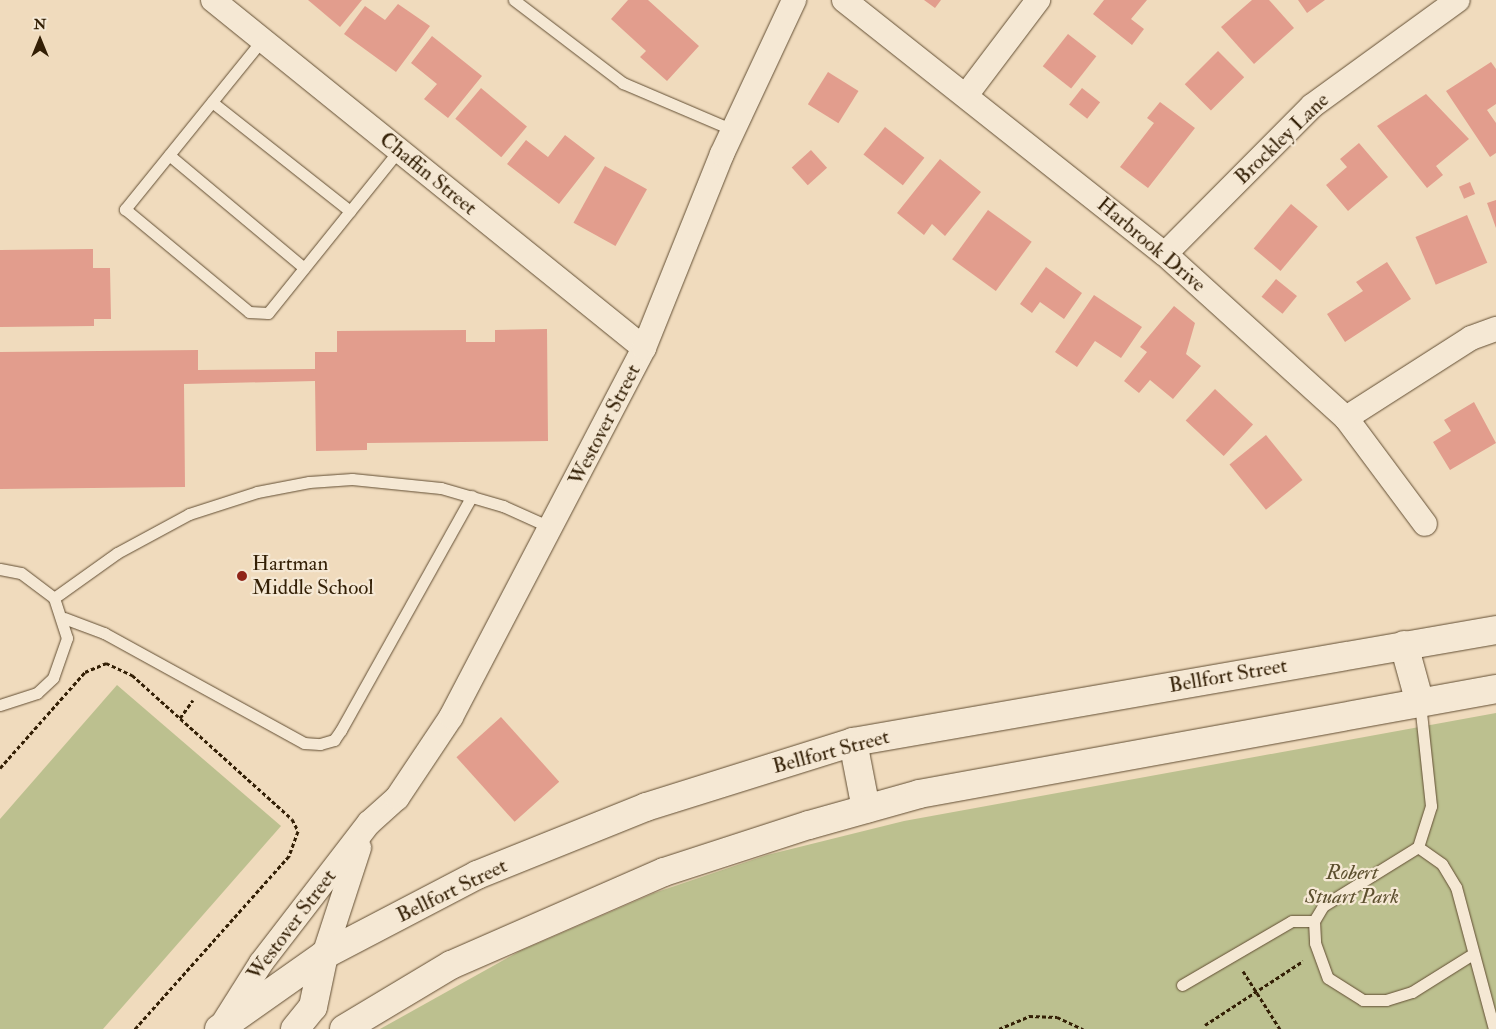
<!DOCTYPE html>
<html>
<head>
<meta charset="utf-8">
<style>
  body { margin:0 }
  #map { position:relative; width:1496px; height:1029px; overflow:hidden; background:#f0dbbd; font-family:"IM FELL Double Pica",serif }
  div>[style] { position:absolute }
  .green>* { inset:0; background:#bcc08f }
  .building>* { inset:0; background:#e29d8d; transform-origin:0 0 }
  .path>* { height:3px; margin-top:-1.5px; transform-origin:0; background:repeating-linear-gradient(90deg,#331f05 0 4px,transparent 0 6.5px) }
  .roads { filter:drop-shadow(0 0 1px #624e33) drop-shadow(0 0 1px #624e33) }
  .service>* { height:11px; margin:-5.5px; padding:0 5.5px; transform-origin:5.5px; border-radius:5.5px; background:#f5e8d4 }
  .minor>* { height:24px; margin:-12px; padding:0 12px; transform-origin:12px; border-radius:12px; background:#f5e8d4 }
  .secondary>* { height:28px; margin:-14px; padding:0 14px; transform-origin:14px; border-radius:14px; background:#f5e8d4 }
  .dots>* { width:14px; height:14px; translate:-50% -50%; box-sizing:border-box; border:2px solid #f5e8d4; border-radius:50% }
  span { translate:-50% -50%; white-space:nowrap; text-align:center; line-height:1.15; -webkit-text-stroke:4.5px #f5e8d4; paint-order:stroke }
  .street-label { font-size:21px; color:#331f05 }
  .poi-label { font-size:21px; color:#331f05 }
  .left { translate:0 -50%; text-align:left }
  .park-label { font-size:21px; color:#5c4f2e; font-style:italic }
  .north { position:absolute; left:15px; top:15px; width:50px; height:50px; -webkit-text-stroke:4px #f5e8d4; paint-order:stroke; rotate:0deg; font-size:14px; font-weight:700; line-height:20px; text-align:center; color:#331f05 }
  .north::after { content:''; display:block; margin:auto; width:18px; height:22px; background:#331f05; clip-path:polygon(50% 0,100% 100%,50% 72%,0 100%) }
</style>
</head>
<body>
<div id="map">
  <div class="green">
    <i style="clip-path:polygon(117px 685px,281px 826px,103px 1029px,0 1029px,0 819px)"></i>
    <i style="clip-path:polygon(1496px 713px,1496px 1029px,380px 1029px,520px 951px,654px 893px,767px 855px,904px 821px)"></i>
  </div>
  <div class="building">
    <i style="clip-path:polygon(308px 0,362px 0,340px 27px)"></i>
    <i style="clip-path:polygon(628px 0,648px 0,699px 46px,667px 81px,640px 57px,646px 51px,611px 19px)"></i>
    <i style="clip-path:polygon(924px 0,941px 0,935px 8px)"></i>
    <i style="clip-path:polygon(1104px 0,1147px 0,1131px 19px,1144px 29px,1132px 45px,1093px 14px)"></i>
    <i style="clip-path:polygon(1252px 0,1269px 0,1294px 28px,1254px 64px,1221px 27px)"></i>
    <i style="clip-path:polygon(1298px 0,1325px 0,1307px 13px)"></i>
    <i style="clip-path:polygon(398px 4px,430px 26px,396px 72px,344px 34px,365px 6px,385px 20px)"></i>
    <i style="left:1068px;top:34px;width:36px;height:41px;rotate:38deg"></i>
    <i style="clip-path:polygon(432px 36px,482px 76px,448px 118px,424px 99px,437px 84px,411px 63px)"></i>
    <i style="left:1218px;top:51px;width:37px;height:47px;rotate:45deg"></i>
    <i style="clip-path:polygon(1491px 62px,1496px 69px,1496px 104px,1487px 110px,1496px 123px,1496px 153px,1490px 157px,1446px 91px)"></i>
    <i style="left:828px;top:72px;width:36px;height:38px;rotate:32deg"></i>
    <i style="left:481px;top:88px;width:60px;height:40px;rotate:40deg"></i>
    <i style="left:1082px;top:88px;width:23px;height:21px;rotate:38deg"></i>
    <i style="clip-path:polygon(1426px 94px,1469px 139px,1436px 166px,1443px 175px,1427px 188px,1377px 126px)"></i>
    <i style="clip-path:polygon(1160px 102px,1195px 128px,1148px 188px,1120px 167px,1154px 123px,1147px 118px)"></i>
    <i style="left:885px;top:127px;width:50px;height:35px;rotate:38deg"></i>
    <i style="clip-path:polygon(565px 135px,595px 158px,559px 204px,507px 164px,526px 140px,548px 157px)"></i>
    <i style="clip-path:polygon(1359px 143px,1388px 177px,1348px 211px,1326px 185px,1347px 167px,1340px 159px)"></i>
    <i style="left:811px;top:150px;width:24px;height:26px;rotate:48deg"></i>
    <i style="clip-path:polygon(940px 159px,981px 192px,945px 236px,932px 224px,924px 235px,897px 213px)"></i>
    <i style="left:605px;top:166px;width:48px;height:65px;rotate:29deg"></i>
    <i style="left:1470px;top:182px;width:13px;height:12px;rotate:67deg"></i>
    <i style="clip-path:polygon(1496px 200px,1496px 228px,1487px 203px)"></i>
    <i style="left:1291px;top:204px;width:35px;height:58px;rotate:40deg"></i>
    <i style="left:988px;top:210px;width:54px;height:61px;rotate:36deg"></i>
    <i style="left:1467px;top:215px;width:52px;height:56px;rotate:67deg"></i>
    <i style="clip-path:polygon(93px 249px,93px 268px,110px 268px,111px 319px,94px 319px,94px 326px,0 327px,0 250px)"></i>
    <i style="clip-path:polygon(1387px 262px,1411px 299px,1345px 342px,1327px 314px,1363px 291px,1356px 282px)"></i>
    <i style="clip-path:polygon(1046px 267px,1082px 293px,1064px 319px,1040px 302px,1032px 313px,1020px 304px)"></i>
    <i style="left:1276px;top:279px;width:27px;height:23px;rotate:39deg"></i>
    <i style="clip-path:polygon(1094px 295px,1142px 327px,1121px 358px,1095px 341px,1077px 367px,1055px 352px)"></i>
    <i style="clip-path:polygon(1174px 306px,1195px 323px,1186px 354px,1201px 366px,1173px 399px,1150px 380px,1139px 393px,1124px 381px,1147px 352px,1140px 347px)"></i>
    <i style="clip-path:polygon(547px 329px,548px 441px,367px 443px,367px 450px,316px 451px,315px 381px,184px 384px,185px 487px,0 489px,0 352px,198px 350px,198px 370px,315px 369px,315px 352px,337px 352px,337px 331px,466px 330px,466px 342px,495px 342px,495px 330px)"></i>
    <i style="left:1215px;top:389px;width:52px;height:43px;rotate:43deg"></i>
    <i style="clip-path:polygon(1474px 402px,1496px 443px,1450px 470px,1433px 442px,1451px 431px,1444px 420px)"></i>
    <i style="left:1266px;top:435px;width:58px;height:47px;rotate:51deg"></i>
    <i style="left:501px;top:717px;width:87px;height:60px;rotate:48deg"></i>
  </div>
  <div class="path">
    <i style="left:180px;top:718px;width:22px;rotate:-54deg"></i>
    <i style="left:0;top:768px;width:128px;rotate:-48.5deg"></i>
    <i style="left:85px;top:672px;width:23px;rotate:-23deg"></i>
    <i style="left:106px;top:663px;width:29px;rotate:25deg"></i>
    <i style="left:132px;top:675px;width:215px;rotate:42deg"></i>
    <i style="left:292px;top:819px;width:13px;rotate:63deg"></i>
    <i style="left:298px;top:831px;width:27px;rotate:110deg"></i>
    <i style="left:289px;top:856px;width:232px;rotate:131.7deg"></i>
    <i style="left:1243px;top:971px;width:69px;rotate:57.5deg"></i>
    <i style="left:1205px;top:1025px;width:117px;rotate:-33.1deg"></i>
    <i style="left:999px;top:1029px;width:33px;rotate:-23deg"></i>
    <i style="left:1029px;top:1016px;width:28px;rotate:2deg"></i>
    <i style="left:1057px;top:1017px;width:29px;rotate:25deg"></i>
  </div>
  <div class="roads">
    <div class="service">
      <i style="left:514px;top:0;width:137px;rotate:37.3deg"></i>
      <i style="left:623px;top:83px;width:120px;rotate:23.1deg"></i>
      <i style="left:262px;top:40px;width:218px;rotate:129deg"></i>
      <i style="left:125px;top:209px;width:161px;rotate:39.7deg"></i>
      <i style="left:249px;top:312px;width:19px;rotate:3deg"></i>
      <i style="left:268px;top:313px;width:209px;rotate:-51.2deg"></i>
      <i style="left:212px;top:102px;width:176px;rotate:38.3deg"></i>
      <i style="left:169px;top:155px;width:176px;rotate:39.9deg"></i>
      <i style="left:0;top:569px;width:21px;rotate:11deg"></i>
      <i style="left:21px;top:573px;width:41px;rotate:37.1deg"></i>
      <i style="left:54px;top:598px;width:42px;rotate:72deg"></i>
      <i style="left:67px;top:638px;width:42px;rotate:109.3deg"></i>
      <i style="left:53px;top:678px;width:22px;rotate:137deg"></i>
      <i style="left:37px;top:693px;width:39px;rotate:162deg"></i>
      <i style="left:54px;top:598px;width:77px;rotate:-35.5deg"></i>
      <i style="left:117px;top:553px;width:82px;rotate:-28.4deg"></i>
      <i style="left:189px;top:514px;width:71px;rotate:-17.9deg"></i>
      <i style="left:257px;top:492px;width:53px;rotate:-10.9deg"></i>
      <i style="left:309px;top:482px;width:43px;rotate:-4deg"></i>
      <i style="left:352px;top:479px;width:89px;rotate:5.8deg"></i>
      <i style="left:441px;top:488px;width:65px;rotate:16.2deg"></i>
      <i style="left:503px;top:506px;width:54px;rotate:24.2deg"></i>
      <i style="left:64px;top:618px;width:43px;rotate:20.6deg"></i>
      <i style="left:104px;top:633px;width:228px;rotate:28.8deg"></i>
      <i style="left:304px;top:743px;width:16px;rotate:4deg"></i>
      <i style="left:320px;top:744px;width:15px;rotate:-16deg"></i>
      <i style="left:334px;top:740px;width:12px;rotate:-55deg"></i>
      <i style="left:341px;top:730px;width:268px;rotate:-60.8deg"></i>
      <i style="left:1420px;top:703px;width:104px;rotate:83.9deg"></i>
      <i style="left:1431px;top:806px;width:43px;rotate:107.6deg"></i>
      <i style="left:1418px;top:847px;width:112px;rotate:148.2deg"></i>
      <i style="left:1323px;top:906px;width:17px;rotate:121deg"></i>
      <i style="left:1314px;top:921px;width:22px;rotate:87deg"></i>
      <i style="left:1315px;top:943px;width:37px;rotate:70deg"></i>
      <i style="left:1328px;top:978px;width:41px;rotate:32.2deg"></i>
      <i style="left:1363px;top:1000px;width:23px"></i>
      <i style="left:1386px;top:1000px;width:27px;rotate:-17deg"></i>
      <i style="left:1412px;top:992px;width:70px;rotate:-32.1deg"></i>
      <i style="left:1418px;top:847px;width:29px;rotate:35deg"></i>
      <i style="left:1442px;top:864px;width:27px;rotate:59deg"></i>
      <i style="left:1456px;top:887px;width:147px;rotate:75deg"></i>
      <i style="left:1182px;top:985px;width:127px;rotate:-30.2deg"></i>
      <i style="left:1292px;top:921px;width:22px"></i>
    </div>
    <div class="minor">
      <i style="left:213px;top:0;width:554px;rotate:38.92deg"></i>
      <i style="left:844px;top:0;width:409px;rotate:38.4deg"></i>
      <i style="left:1165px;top:254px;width:244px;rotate:42.2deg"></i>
      <i style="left:1346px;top:418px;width:132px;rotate:53.3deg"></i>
      <i style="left:967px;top:94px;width:118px;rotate:-52.9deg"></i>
      <i style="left:1165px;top:254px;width:209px;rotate:-45.2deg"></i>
      <i style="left:1312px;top:106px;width:180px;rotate:-36deg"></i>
      <i style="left:1346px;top:418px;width:148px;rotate:-32.6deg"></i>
      <i style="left:1471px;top:338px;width:27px;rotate:-20deg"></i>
      <i style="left:324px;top:955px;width:113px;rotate:-71.9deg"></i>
      <i style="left:222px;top:1025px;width:73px;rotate:-57.8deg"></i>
      <i style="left:261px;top:963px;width:177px;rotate:-52.4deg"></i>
      <i style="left:369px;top:823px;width:38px;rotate:-42deg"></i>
      <i style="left:397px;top:798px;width:97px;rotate:-56.3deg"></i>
      <i style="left:451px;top:717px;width:416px;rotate:-62.4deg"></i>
      <i style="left:644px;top:348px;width:209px;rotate:-68.1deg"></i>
      <i style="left:722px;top:154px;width:170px;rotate:-64.9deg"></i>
    </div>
    <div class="secondary">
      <i style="left:1404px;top:645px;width:60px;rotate:74.6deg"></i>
      <i style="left:853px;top:742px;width:68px;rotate:79deg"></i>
      <i style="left:219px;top:1029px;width:128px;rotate:-35.2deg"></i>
      <i style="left:324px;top:955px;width:173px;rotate:-27.6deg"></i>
      <i style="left:477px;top:875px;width:182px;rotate:-21.9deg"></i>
      <i style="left:646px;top:807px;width:217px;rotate:-17.4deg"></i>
      <i style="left:853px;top:742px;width:653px;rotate:-9.88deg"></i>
      <i style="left:295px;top:1029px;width:28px;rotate:-51deg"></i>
      <i style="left:313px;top:1007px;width:53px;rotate:-78.1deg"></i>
      <i style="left:344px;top:1029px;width:125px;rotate:-30.9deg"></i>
      <i style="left:451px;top:965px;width:232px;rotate:-23.6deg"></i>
      <i style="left:664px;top:872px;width:152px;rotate:-18deg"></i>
      <i style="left:809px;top:825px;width:114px;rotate:-15.7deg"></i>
      <i style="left:919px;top:794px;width:586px;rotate:-10.31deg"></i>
    </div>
  </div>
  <div class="dots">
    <i style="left:242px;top:576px;background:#8f2418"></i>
  </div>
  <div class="street-label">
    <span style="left:1282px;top:139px;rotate:-44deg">Brockley Lane</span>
    <span style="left:428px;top:174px;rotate:39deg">Chaffin Street</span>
    <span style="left:1151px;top:245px;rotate:40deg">Harbrook Drive</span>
    <span style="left:605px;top:425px;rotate:-63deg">Westover Street</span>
    <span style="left:1228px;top:676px;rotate:-10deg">Bellfort Street</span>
    <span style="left:831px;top:752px;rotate:-15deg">Bellfort Street</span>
    <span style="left:452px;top:891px;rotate:-26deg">Bellfort Street</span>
    <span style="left:292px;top:925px;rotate:-53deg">Westover Street</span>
  </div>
  <div class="poi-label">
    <span class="left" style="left:252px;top:576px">Hartman<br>Middle School</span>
  </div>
  <div class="park-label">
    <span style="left:1352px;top:885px">Robert<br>Stuart Park</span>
  </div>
  <div class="north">N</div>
</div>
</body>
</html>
